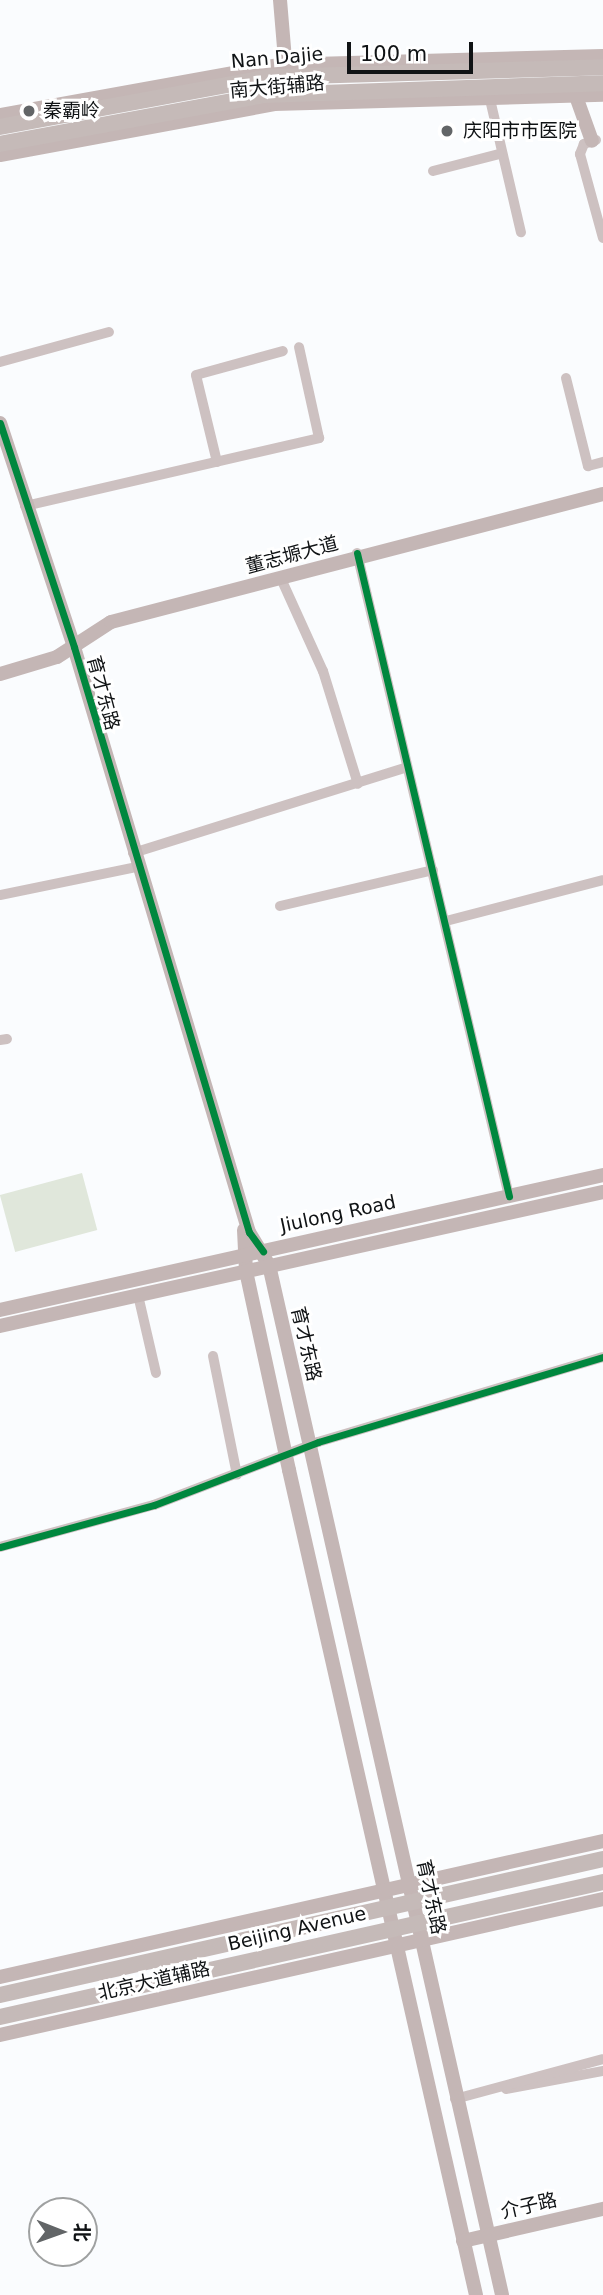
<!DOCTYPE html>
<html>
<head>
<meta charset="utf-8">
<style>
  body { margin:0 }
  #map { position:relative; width:603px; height:2295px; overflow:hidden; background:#fafcfe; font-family:"DejaVu Sans","Noto Sans SC",sans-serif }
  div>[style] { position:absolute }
  .green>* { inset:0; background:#e0e7db; transform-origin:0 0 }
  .street>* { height:10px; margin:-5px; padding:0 5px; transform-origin:5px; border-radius:5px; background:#cdc1c1 }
  .secondary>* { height:14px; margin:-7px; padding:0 7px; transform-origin:7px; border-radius:7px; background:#c4b6b5 }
  .primary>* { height:16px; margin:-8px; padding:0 8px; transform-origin:8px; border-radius:8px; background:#c5bab8 }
  .cycleway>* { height:7px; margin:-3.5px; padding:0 3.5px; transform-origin:3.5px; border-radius:3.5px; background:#00873e }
  .dots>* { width:19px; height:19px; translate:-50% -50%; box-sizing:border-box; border:4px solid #fff; border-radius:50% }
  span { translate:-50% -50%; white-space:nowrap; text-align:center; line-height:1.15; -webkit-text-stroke:6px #fff; paint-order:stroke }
  .street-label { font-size:19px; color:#101315 }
  .poi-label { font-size:19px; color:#101315 }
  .left { translate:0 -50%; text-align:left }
  .north { position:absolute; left:28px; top:2197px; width:70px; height:70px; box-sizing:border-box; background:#fff; border:2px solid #9fa1a1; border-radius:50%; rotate:91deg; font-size:19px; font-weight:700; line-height:28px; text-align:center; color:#101315 }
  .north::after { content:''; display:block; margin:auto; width:24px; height:32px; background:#626567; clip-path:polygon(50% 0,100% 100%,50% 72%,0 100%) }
  .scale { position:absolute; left:347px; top:42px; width:126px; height:32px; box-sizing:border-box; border:4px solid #101315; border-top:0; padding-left:9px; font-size:21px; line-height:24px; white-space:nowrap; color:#101315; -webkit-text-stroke:5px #fff; paint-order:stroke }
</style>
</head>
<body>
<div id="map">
  <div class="green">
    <i style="left:82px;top:1173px;width:59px;height:85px;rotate:75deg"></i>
  </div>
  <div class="street">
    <i style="left:489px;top:95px;width:141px;rotate:76.9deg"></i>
    <i style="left:596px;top:140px;width:13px;rotate:162deg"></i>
    <i style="left:584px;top:144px;width:11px;rotate:112deg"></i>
    <i style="left:580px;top:154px;width:87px;rotate:74.7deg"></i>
    <i style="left:433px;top:171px;width:68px;rotate:-14.4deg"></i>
    <i style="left:0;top:362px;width:113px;rotate:-15.4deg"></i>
    <i style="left:566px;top:378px;width:91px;rotate:76deg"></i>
    <i style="left:588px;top:466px;width:16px;rotate:-15deg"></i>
    <i style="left:217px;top:462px;width:89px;rotate:-103.6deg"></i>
    <i style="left:196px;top:375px;width:90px;rotate:-15.4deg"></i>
    <i style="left:25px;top:506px;width:302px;rotate:-13deg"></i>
    <i style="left:319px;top:438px;width:93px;rotate:-102.4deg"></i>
    <i style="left:357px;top:553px;width:661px;rotate:76.7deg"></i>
    <i style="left:283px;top:583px;width:97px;rotate:65.6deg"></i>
    <i style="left:323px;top:671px;width:118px;rotate:72.8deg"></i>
    <i style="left:133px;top:853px;width:287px;rotate:-17.4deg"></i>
    <i style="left:0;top:895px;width:135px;rotate:-11.6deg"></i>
    <i style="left:280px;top:906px;width:157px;rotate:-13.2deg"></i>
    <i style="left:446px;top:921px;width:162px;rotate:-14.6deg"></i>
    <i style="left:0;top:1040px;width:7px;rotate:-8deg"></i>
    <i style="left:138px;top:1295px;width:80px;rotate:77deg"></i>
    <i style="left:213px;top:1356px;width:121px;rotate:78.6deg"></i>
    <i style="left:0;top:1547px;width:160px;rotate:-15.3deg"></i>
    <i style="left:154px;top:1505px;width:176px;rotate:-21deg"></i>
    <i style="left:318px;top:1442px;width:297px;rotate:-16.6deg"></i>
    <i style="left:506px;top:2089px;width:99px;rotate:-10.5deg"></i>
    <i style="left:455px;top:2099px;width:153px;rotate:-15.1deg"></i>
  </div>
  <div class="secondary">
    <i style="left:280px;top:0;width:72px;rotate:85.2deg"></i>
    <i style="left:573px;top:88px;width:56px;rotate:70.3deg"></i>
    <i style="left:0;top:115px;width:282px;rotate:-10.2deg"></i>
    <i style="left:278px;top:65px;width:325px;rotate:-1.6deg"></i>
    <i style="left:0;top:155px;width:279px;rotate:-10.5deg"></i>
    <i style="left:274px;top:104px;width:329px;rotate:-1.6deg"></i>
    <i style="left:0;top:423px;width:236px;rotate:71.7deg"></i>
    <i style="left:74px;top:647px;width:611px;rotate:73.35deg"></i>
    <i style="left:249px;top:1232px;width:39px;rotate:59deg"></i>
    <i style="left:269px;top:1265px;width:1056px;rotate:77.25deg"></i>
    <i style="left:0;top:674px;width:59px;rotate:-16.6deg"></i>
    <i style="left:57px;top:657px;width:64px;rotate:-32.9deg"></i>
    <i style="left:111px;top:622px;width:508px;rotate:-14.58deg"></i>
    <i style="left:244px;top:1230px;width:41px;rotate:87.2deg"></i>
    <i style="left:246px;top:1271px;width:204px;rotate:77.8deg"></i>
    <i style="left:289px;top:1470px;width:846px;rotate:77.23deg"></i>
    <i style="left:0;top:1310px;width:618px;rotate:-12.62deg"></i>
    <i style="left:0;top:1326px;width:618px;rotate:-12.53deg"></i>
    <i style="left:0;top:1977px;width:618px;rotate:-12.71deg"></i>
    <i style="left:0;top:2035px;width:618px;rotate:-12.71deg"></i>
    <i style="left:463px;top:2241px;width:144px;rotate:-12.9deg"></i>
  </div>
  <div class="primary">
    <i style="left:0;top:127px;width:276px;rotate:-10.5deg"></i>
    <i style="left:271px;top:77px;width:332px;rotate:-1.7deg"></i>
    <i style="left:0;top:144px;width:269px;rotate:-10.5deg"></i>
    <i style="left:264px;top:95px;width:339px;rotate:-2deg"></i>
    <i style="left:0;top:1995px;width:618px;rotate:-12.71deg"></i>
    <i style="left:0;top:2017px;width:618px;rotate:-12.62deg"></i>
  </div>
  <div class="cycleway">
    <i style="left:0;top:423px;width:236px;rotate:71.7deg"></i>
    <i style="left:74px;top:647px;width:611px;rotate:73.35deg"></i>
    <i style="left:249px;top:1232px;width:24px;rotate:54deg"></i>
    <i style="left:357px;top:553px;width:661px;rotate:76.7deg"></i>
    <i style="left:0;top:1547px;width:160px;rotate:-15.3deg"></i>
    <i style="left:154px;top:1505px;width:176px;rotate:-21deg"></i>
    <i style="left:318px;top:1442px;width:297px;rotate:-16.6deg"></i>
  </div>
  <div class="dots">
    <i style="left:29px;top:111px;background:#626567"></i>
    <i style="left:447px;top:131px;background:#626567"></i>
  </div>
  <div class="street-label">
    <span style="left:277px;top:58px;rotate:-5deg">Nan Dajie</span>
    <span style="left:277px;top:87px;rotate:-5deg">南大街辅路</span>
    <span style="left:292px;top:555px;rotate:-15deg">董志塬大道</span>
    <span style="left:103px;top:693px;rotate:75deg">育才东路</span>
    <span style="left:338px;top:1214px;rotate:-12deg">Jiulong Road</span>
    <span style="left:306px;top:1344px;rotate:77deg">育才东路</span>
    <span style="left:431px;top:1897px;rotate:78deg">育才东路</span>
    <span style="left:297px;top:1929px;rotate:-13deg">Beijing Avenue</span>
    <span style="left:154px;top:1981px;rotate:-13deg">北京大道辅路</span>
    <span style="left:529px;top:2206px;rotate:-13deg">介子路</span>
  </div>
  <div class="poi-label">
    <span class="left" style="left:43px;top:111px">秦霸岭</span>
    <span class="left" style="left:463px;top:131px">庆阳市市医院</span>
  </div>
  <div class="north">北</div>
  <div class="scale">100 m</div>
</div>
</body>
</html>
